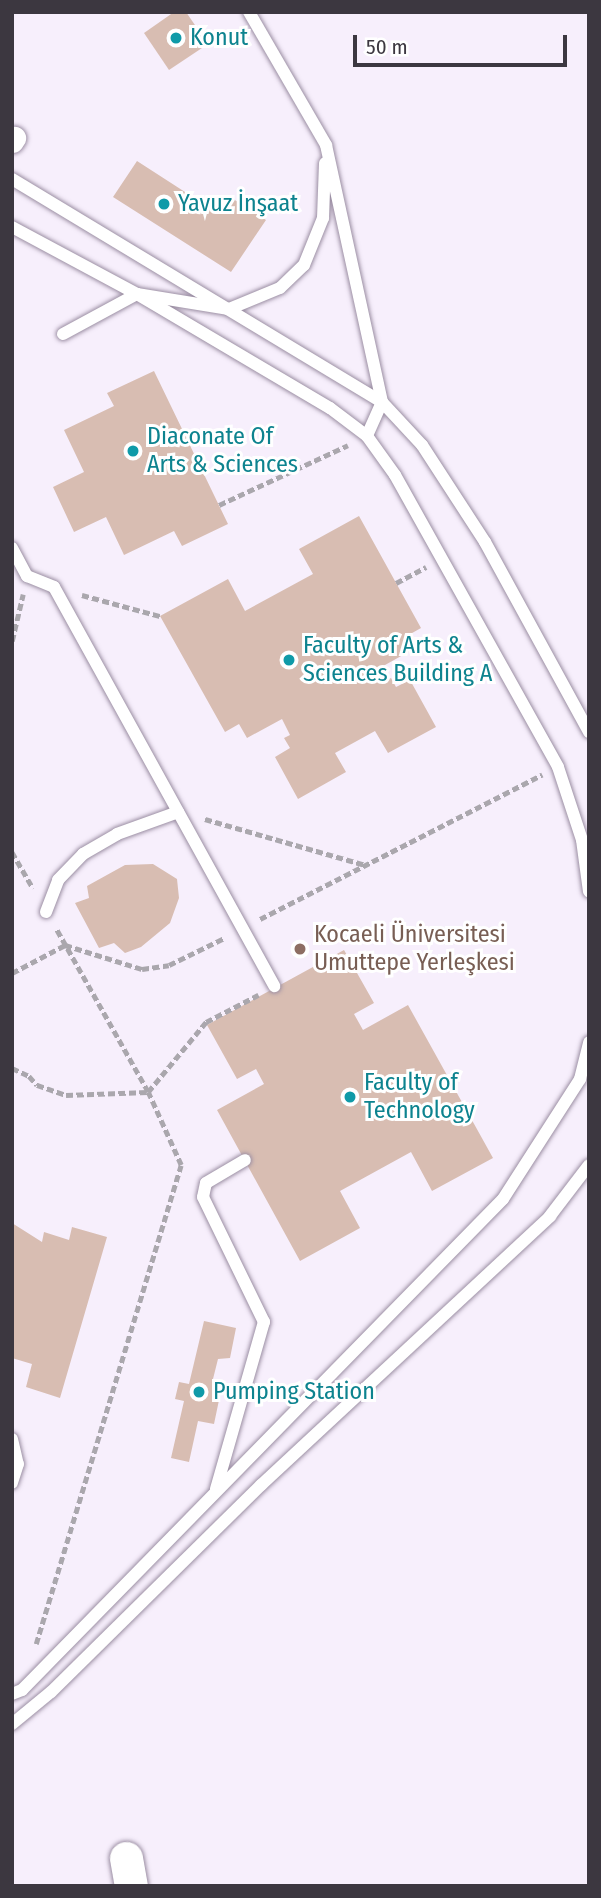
<!DOCTYPE html>
<html>
<head>
<meta charset="utf-8">
<style>
	body { margin:0 }
	#map { position:relative; width:601px; height:1898px; overflow:hidden; background:#fcfafe; font-family:"Fira Sans Condensed",sans-serif }
	div>[style] { position:absolute }
	.built>* { inset:0; background:#f7effc }
	.building>* { inset:0; background:#d8bdb2 }
	.path>* { height:4.5px; margin-top:-2.25px; transform-origin:0; background:repeating-linear-gradient(90deg,#aaa7ad 0 7px,transparent 0 10.5px) }
	.roads { filter:drop-shadow(0 0 2px #9b8ea3) drop-shadow(0 0 2px #9b8ea3) }
	.lane>* { height:12px; margin:-6px; padding:0 6px; transform-origin:6px; border-radius:6px; background:#fff }
	.street>* { height:23px; margin:-11.5px; padding:0 11.5px; transform-origin:11.5px; border-radius:11.5px; background:#fff }
	.secondary>* { height:33px; margin:-16.5px; padding:0 16.5px; transform-origin:16.5px; border-radius:16.5px; background:#fff }
	.dots>* { width:19px; height:19px; translate:-50% -50%; box-sizing:border-box; border:4px solid #fff; border-radius:50% }
	span { translate:-50% -50%; white-space:nowrap; text-align:center; line-height:1.15; -webkit-text-stroke:6px #fff; paint-order:stroke }
	.culture-label { font-size:24px; color:#0d838f }
	.left { translate:0 -50%; text-align:left }
	.education-label { font-size:24px; color:#785e54 }
	.frame { position:absolute; inset:0; border:14px solid #3c3740; pointer-events:none }
	.scale { position:absolute; left:353px; top:35px; width:214px; height:32px; box-sizing:border-box; border:4px solid #3c3740; border-top:0; padding-left:9px; font-size:21px; line-height:24px; white-space:nowrap; color:#3c3740; -webkit-text-stroke:5px #fff; paint-order:stroke }
</style>
</head>
<body>
<div id="map">
	<div class="built">
		<div style="clip-path:polygon(12px 12px,589px 12px,589px 1886px,12px 1886px)"></div>
	</div>
	<div class="building">
		<div style="clip-path:polygon(174px 12px,186px 12px,208px 44px,169px 70px,144px 33px)"></div>
		<div style="clip-path:polygon(137px 161px,216px 212px,227px 195px,266px 220px,231px 272px,113px 197px)"></div>
		<div style="clip-path:polygon(154px 371px,228px 524px,182px 546px,174px 531px,124px 555px,106px 517px,74px 532px,53px 487px,84px 472px,64px 430px,114px 406px,107px 393px)"></div>
		<div style="clip-path:polygon(359px 516px,421px 628px,405px 637px,412px 650px,376px 670px,382px 682px,391px 678px,396px 687px,410px 680px,436px 727px,388px 753px,375px 731px,335px 753px,346px 772px,298px 799px,275px 757px,290px 748px,284px 738px,290px 735px,282px 719px,247px 738px,239px 724px,225px 732px,160px 616px,228px 579px,245px 611px,313px 574px,299px 549px)"></div>
		<div style="clip-path:polygon(153px 864px,177px 879px,179px 898px,170px 923px,141px 947px,125px 953px,114px 943px,99px 948px,75px 903px,89px 898px,87px 886px,125px 865px)"></div>
		<div style="clip-path:polygon(344px 950px,374px 1003px,354px 1014px,363px 1030px,408px 1005px,493px 1158px,432px 1191px,411px 1152px,340px 1191px,360px 1228px,300px 1261px,217px 1110px,264px 1084px,256px 1069px,237px 1079px,207px 1025px)"></div>
		<div style="clip-path:polygon(12px 1223px,42px 1242px,44px 1232px,69px 1240px,72px 1227px,107px 1237px,60px 1398px,26px 1387px,32px 1364px,12px 1358px)"></div>
		<div style="clip-path:polygon(204px 1321px,236px 1328px,230px 1358px,218px 1359px,213px 1379px,223px 1381px,214px 1424px,198px 1421px,189px 1462px,171px 1458px,184px 1401px,175px 1399px,179px 1382px,189px 1384px)"></div>
	</div>
	<div class="path">
		<div style="left:219px;top:505px;width:142px;rotate:-24.9deg"></div>
		<div style="left:396px;top:583px;width:34px;rotate:-28deg"></div>
		<div style="left:82px;top:595px;width:81px;rotate:15.1deg"></div>
		<div style="left:12px;top:641px;width:48px;rotate:-76.8deg"></div>
		<div style="left:205px;top:819px;width:166px;rotate:16deg"></div>
		<div style="left:12px;top:852px;width:42px;rotate:59.7deg"></div>
		<div style="left:260px;top:919px;width:317px;rotate:-27.1deg"></div>
		<div style="left:12px;top:973px;width:60px;rotate:-27.8deg"></div>
		<div style="left:65px;top:945px;width:81px;rotate:17.3deg"></div>
		<div style="left:142px;top:969px;width:27px;rotate:-8deg"></div>
		<div style="left:169px;top:965px;width:61px;rotate:-26.1deg"></div>
		<div style="left:12px;top:1068px;width:19px;rotate:25deg"></div>
		<div style="left:29px;top:1076px;width:12px;rotate:48deg"></div>
		<div style="left:37px;top:1085px;width:31px;rotate:19deg"></div>
		<div style="left:66px;top:1095px;width:82px;rotate:-2.1deg"></div>
		<div style="left:148px;top:1092px;width:91px;rotate:-50.4deg"></div>
		<div style="left:206px;top:1022px;width:59px;rotate:-27.4deg"></div>
		<div style="left:36px;top:1644px;width:500px;rotate:-73.16deg"></div>
		<div style="left:181px;top:1165px;width:80px;rotate:-114.3deg"></div>
		<div style="left:148px;top:1092px;width:187px;rotate:-119.4deg"></div>
	</div>
	<div class="roads">
		<div class="lane">
			<div style="left:249px;top:12px;width:154px;rotate:59.9deg"></div>
			<div style="left:326px;top:145px;width:263px;rotate:77.7deg"></div>
			<div style="left:382px;top:402px;width:37px;rotate:114deg"></div>
			<div style="left:12px;top:179px;width:432px;rotate:31.1deg"></div>
			<div style="left:382px;top:402px;width:59px;rotate:47.1deg"></div>
			<div style="left:422px;top:445px;width:116px;rotate:57deg"></div>
			<div style="left:485px;top:542px;width:217px;rotate:61.3deg"></div>
			<div style="left:12px;top:227px;width:142px;rotate:28.2deg"></div>
			<div style="left:137px;top:294px;width:224px;rotate:30.6deg"></div>
			<div style="left:330px;top:408px;width:46px;rotate:37.1deg"></div>
			<div style="left:367px;top:436px;width:48px;rotate:54.3deg"></div>
			<div style="left:395px;top:475px;width:334px;rotate:60.8deg"></div>
			<div style="left:558px;top:767px;width:77px;rotate:71.8deg"></div>
			<div style="left:582px;top:840px;width:52px;rotate:82.3deg"></div>
			<div style="left:63px;top:334px;width:84px;rotate:-28.4deg"></div>
			<div style="left:137px;top:294px;width:93px;rotate:9.3deg"></div>
			<div style="left:229px;top:309px;width:55px;rotate:-22.4deg"></div>
			<div style="left:280px;top:288px;width:33px;rotate:-44deg"></div>
			<div style="left:304px;top:265px;width:51px;rotate:-68deg"></div>
			<div style="left:323px;top:218px;width:55px;rotate:-87.9deg"></div>
			<div style="left:12px;top:548px;width:32px;rotate:62deg"></div>
			<div style="left:27px;top:576px;width:29px;rotate:22deg"></div>
			<div style="left:54px;top:587px;width:456px;rotate:61.1deg"></div>
			<div style="left:46px;top:912px;width:34px;rotate:-69deg"></div>
			<div style="left:58px;top:880px;width:36px;rotate:-46deg"></div>
			<div style="left:83px;top:854px;width:39px;rotate:-30deg"></div>
			<div style="left:117px;top:834px;width:65px;rotate:-19.8deg"></div>
			<div style="left:12px;top:1439px;width:26px;rotate:77deg"></div>
			<div style="left:18px;top:1464px;width:20px;rotate:108deg"></div>
			<div style="left:216px;top:1489px;width:174px;rotate:-74deg"></div>
			<div style="left:264px;top:1322px;width:139px;rotate:-116deg"></div>
			<div style="left:203px;top:1197px;width:14px;rotate:-78deg"></div>
			<div style="left:206px;top:1183px;width:45px;rotate:-30.5deg"></div>
			<div style="left:12px;top:1694px;width:11px;rotate:-22deg"></div>
			<div style="left:22px;top:1690px;width:687px;rotate:-45.59deg"></div>
			<div style="left:503px;top:1199px;width:143px;rotate:-57.3deg"></div>
			<div style="left:580px;top:1079px;width:38px;rotate:-76deg"></div>
			<div style="left:12px;top:1724px;width:50px;rotate:-39.4deg"></div>
			<div style="left:51px;top:1692px;width:295px;rotate:-44.6deg"></div>
			<div style="left:261px;top:1485px;width:395px;rotate:-42.9deg"></div>
			<div style="left:550px;top:1216px;width:64px;rotate:-52.6deg"></div>
		</div>
		<div class="street">
			<div style="left:12px;top:141px;width:4px;rotate:-56deg"></div>
		</div>
		<div class="secondary">
			<div style="left:126px;top:1858px;width:28px;rotate:80deg"></div>
		</div>
	</div>
	<div class="dots">
		<div style="left:176px;top:38px;background:#0f9aa8"></div>
		<div style="left:164px;top:204px;background:#0f9aa8"></div>
		<div style="left:133px;top:451px;background:#0f9aa8"></div>
		<div style="left:289px;top:660px;background:#0f9aa8"></div>
		<div style="left:300px;top:949px;background:#8d6e63"></div>
		<div style="left:350px;top:1097px;background:#0f9aa8"></div>
		<div style="left:199px;top:1392px;background:#0f9aa8"></div>
	</div>
	<div class="culture-label">
		<span class="left" style="left:190px;top:38px">Konut</span>
		<span class="left" style="left:178px;top:204px">Yavuz İnşaat</span>
		<span class="left" style="left:147px;top:451px">Diaconate Of<br>Arts &amp; Sciences</span>
		<span class="left" style="left:303px;top:660px">Faculty of Arts &amp;<br>Sciences Building A</span>
		<span class="left" style="left:364px;top:1097px">Faculty of<br>Technology</span>
		<span class="left" style="left:213px;top:1392px">Pumping Station</span>
	</div>
	<div class="education-label">
		<span class="left" style="left:314px;top:949px">Kocaeli Üniversitesi<br>Umuttepe Yerleşkesi</span>
	</div>
	<div class="frame"></div>
	<div class="scale">50 m</div>
</div>
</body>
</html>
